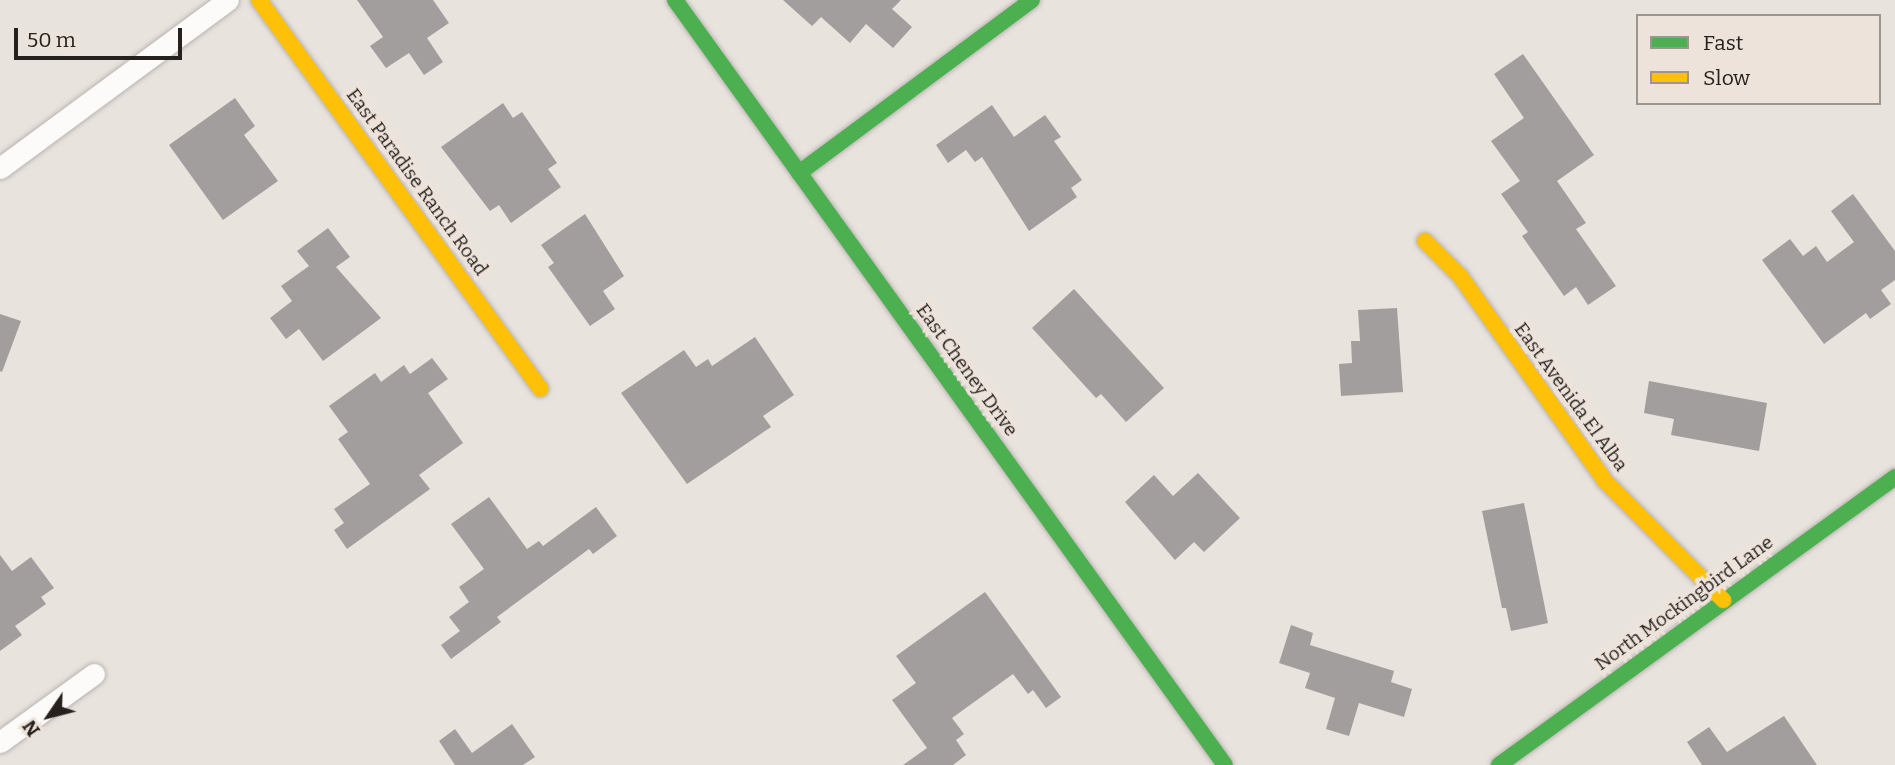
<!DOCTYPE html>
<html>
<head>
<meta charset="utf-8">
<style>
	body { margin:0 }
	#map { position:relative; width:1895px; height:765px; overflow:hidden; background:#e9e3de; font-family:Bitter,serif }
	div>[style] { position:absolute }
	.building>* { inset:0; background:#a29e9e }
	.roads { filter:drop-shadow(0 0 2px #b8b4b0) drop-shadow(0 0 2px #b8b4b0) }
	.street>* { height:21px; margin:-10.5px; padding:0 10.5px; transform-origin:10.5px; border-radius:10.5px; background:#fcfbfa }
	.fast>* { height:16px; margin:-8px; padding:0 8px; transform-origin:8px; border-radius:8px; background:#4caf50 }
	.slow>* { height:16px; margin:-8px; padding:0 8px; transform-origin:8px; border-radius:8px; background:#ffc107 }
	span { translate:-50% -50%; white-space:nowrap; text-align:center; line-height:1.15; -webkit-text-stroke:7px #ede3da; paint-order:stroke }
	.street-label { font-size:19px; color:#24211e }
	.legend { position:absolute; left:1636px; top:14px; width:245px; height:91px; box-sizing:border-box; background:#ede3da; border:2px solid #9d958f; margin:0; padding:9px 12px; list-style:none; font-size:21px; color:#24211e }
	.legend li { display:flex; align-items:center; gap:14px; height:35px }
	.legend b { width:35px; border:2px solid #9d958f }
	.north { position:absolute; left:14px; top:681px; width:70px; height:70px; -webkit-text-stroke:5px #ede3da; paint-order:stroke; rotate:235deg; font-size:19px; font-weight:700; line-height:28px; text-align:center; color:#24211e }
	.north::after { content:''; display:block; margin:auto; width:24px; height:32px; background:#24211e; clip-path:polygon(50% 0,100% 100%,50% 72%,0 100%) }
	.scale { position:absolute; left:14px; top:28px; width:168px; height:32px; box-sizing:border-box; border:4px solid #24211e; border-top:0; padding-left:9px; font-size:21px; line-height:24px; white-space:nowrap; color:#24211e; -webkit-text-stroke:5px #ede3da; paint-order:stroke }
</style>
</head>
<body>
<div id="map">
	<div class="building">
		<div style="clip-path:polygon(357px 0,433px 0,449px 23px,427px 38px,443px 62px,424px 75px,409px 53px,386px 68px,370px 46px,383px 37px)"></div>
		<div style="clip-path:polygon(783px 0,901px 0,892px 9px,912px 27px,893px 48px,866px 24px,850px 43px,821px 17px,812px 26px)"></div>
		<div style="clip-path:polygon(1523px 54px,1594px 155px,1557px 181px,1586px 223px,1576px 229px,1616px 286px,1588px 305px,1576px 287px,1564px 296px,1522px 236px,1528px 232px,1501px 194px,1520px 181px,1491px 141px,1524px 118px,1494px 74px)"></div>
		<div style="clip-path:polygon(235px 98px,255px 126px,244px 135px,278px 181px,223px 220px,169px 145px)"></div>
		<div style="clip-path:polygon(503px 103px,513px 118px,522px 112px,557px 163px,548px 169px,561px 187px,511px 223px,499px 205px,490px 211px,441px 147px)"></div>
		<div style="clip-path:polygon(992px 105px,1014px 137px,1045px 115px,1061px 137px,1054px 141px,1082px 180px,1071px 188px,1077px 197px,1029px 231px,982px 157px,975px 162px,966px 150px,948px 163px,936px 145px)"></div>
		<div style="clip-path:polygon(1853px 194px,1895px 251px,1895px 280px,1881px 290px,1891px 304px,1870px 319px,1866px 313px,1824px 344px,1762px 260px,1790px 239px,1803px 256px,1816px 246px,1827px 262px,1854px 242px,1831px 211px)"></div>
		<div style="clip-path:polygon(585px 214px,624px 276px,603px 291px,615px 309px,590px 326px,548px 267px,554px 263px,541px 245px)"></div>
		<div style="clip-path:polygon(328px 228px,350px 257px,336px 267px,381px 318px,323px 361px,299px 329px,286px 339px,270px 318px,292px 301px,281px 286px,309px 266px,297px 251px)"></div>
		<div style="clip-path:polygon(1074px 289px,1164px 388px,1126px 422px,1101px 394px,1096px 398px,1032px 328px)"></div>
		<div style="clip-path:polygon(1397px 308px,1403px 392px,1341px 396px,1339px 364px,1352px 363px,1351px 341px,1360px 341px,1358px 310px)"></div>
		<div style="clip-path:polygon(0 314px,21px 321px,2px 372px,0 371px)"></div>
		<div style="clip-path:polygon(755px 337px,794px 395px,763px 416px,771px 427px,687px 484px,621px 393px,684px 350px,696px 367px,708px 359px,712px 366px)"></div>
		<div style="clip-path:polygon(432px 358px,448px 379px,428px 393px,463px 443px,419px 475px,430px 489px,347px 549px,334px 530px,344px 523px,334px 509px,370px 484px,338px 439px,348px 432px,329px 406px,375px 373px,381px 382px,404px 365px,410px 374px)"></div>
		<div style="clip-path:polygon(1649px 381px,1767px 403px,1759px 451px,1671px 435px,1674px 419px,1644px 413px)"></div>
		<div style="clip-path:polygon(1198px 473px,1240px 518px,1204px 552px,1194px 542px,1175px 560px,1125px 502px,1154px 475px,1173px 496px)"></div>
		<div style="clip-path:polygon(489px 497px,527px 549px,539px 541px,543px 546px,596px 507px,617px 536px,593px 554px,589px 549px,497px 617px,501px 622px,451px 659px,441px 645px,460px 631px,449px 617px,469px 602px,459px 587px,484px 569px,451px 524px)"></div>
		<div style="clip-path:polygon(1524px 503px,1548px 623px,1511px 631px,1506px 608px,1502px 608px,1482px 511px)"></div>
		<div style="clip-path:polygon(0 555px,12px 571px,31px 557px,54px 588px,41px 597px,46px 604px,15px 626px,22px 635px,0 651px)"></div>
		<div style="clip-path:polygon(985px 592px,1061px 697px,1046px 708px,1033px 690px,1028px 694px,1013px 674px,952px 718px,964px 734px,956px 740px,966px 755px,953px 765px,903px 765px,927px 748px,892px 700px,916px 683px,896px 656px)"></div>
		<div style="clip-path:polygon(1291px 625px,1313px 633px,1310px 645px,1394px 671px,1391px 682px,1412px 689px,1404px 717px,1359px 703px,1349px 736px,1326px 729px,1335px 698px,1305px 688px,1310px 673px,1279px 663px)"></div>
		<div style="clip-path:polygon(1784px 716px,1817px 765px,1702px 765px,1687px 742px,1709px 727px,1727px 752px)"></div>
		<div style="clip-path:polygon(512px 724px,535px 757px,523px 765px,455px 765px,439px 741px,455px 729px,472px 753px)"></div>
	</div>
	<div class="roads">
		<div class="street">
			<div style="left:0;top:168px;width:283px;rotate:-36.4deg"></div>
			<div style="left:0;top:742px;width:116px;rotate:-35.9deg"></div>
		</div>
		<div class="fast">
			<div style="left:675px;top:0;width:942px;rotate:54.29deg"></div>
			<div style="left:799px;top:173px;width:290px;rotate:-36.6deg"></div>
			<div style="left:1499px;top:765px;width:490px;rotate:-36deg"></div>
		</div>
		<div class="slow">
			<div style="left:259px;top:0;width:480px;rotate:54.1deg"></div>
			<div style="left:1425px;top:241px;width:49px;rotate:45deg"></div>
			<div style="left:1460px;top:276px;width:251px;rotate:54.7deg"></div>
			<div style="left:1605px;top:481px;width:168px;rotate:45.2deg"></div>
		</div>
	</div>
	<div class="street-label">
		<span style="left:417px;top:182px;rotate:54deg">East Paradise Ranch Road</span>
		<span style="left:967px;top:370px;rotate:54deg">East Cheney Drive</span>
		<span style="left:1571px;top:397px;rotate:54deg">East Avenida El Alba</span>
		<span style="left:1684px;top:603px;rotate:-36deg">North Mockingbird Lane</span>
	</div>
	<ul class="legend">
	<li><b style="height:9px;background:#4caf50"></b>Fast</li>
	<li><b style="height:9px;background:#ffc107"></b>Slow</li>
	</ul>
	<div class="north">N</div>
	<div class="scale">50 m</div>
</div>
</body>
</html>
